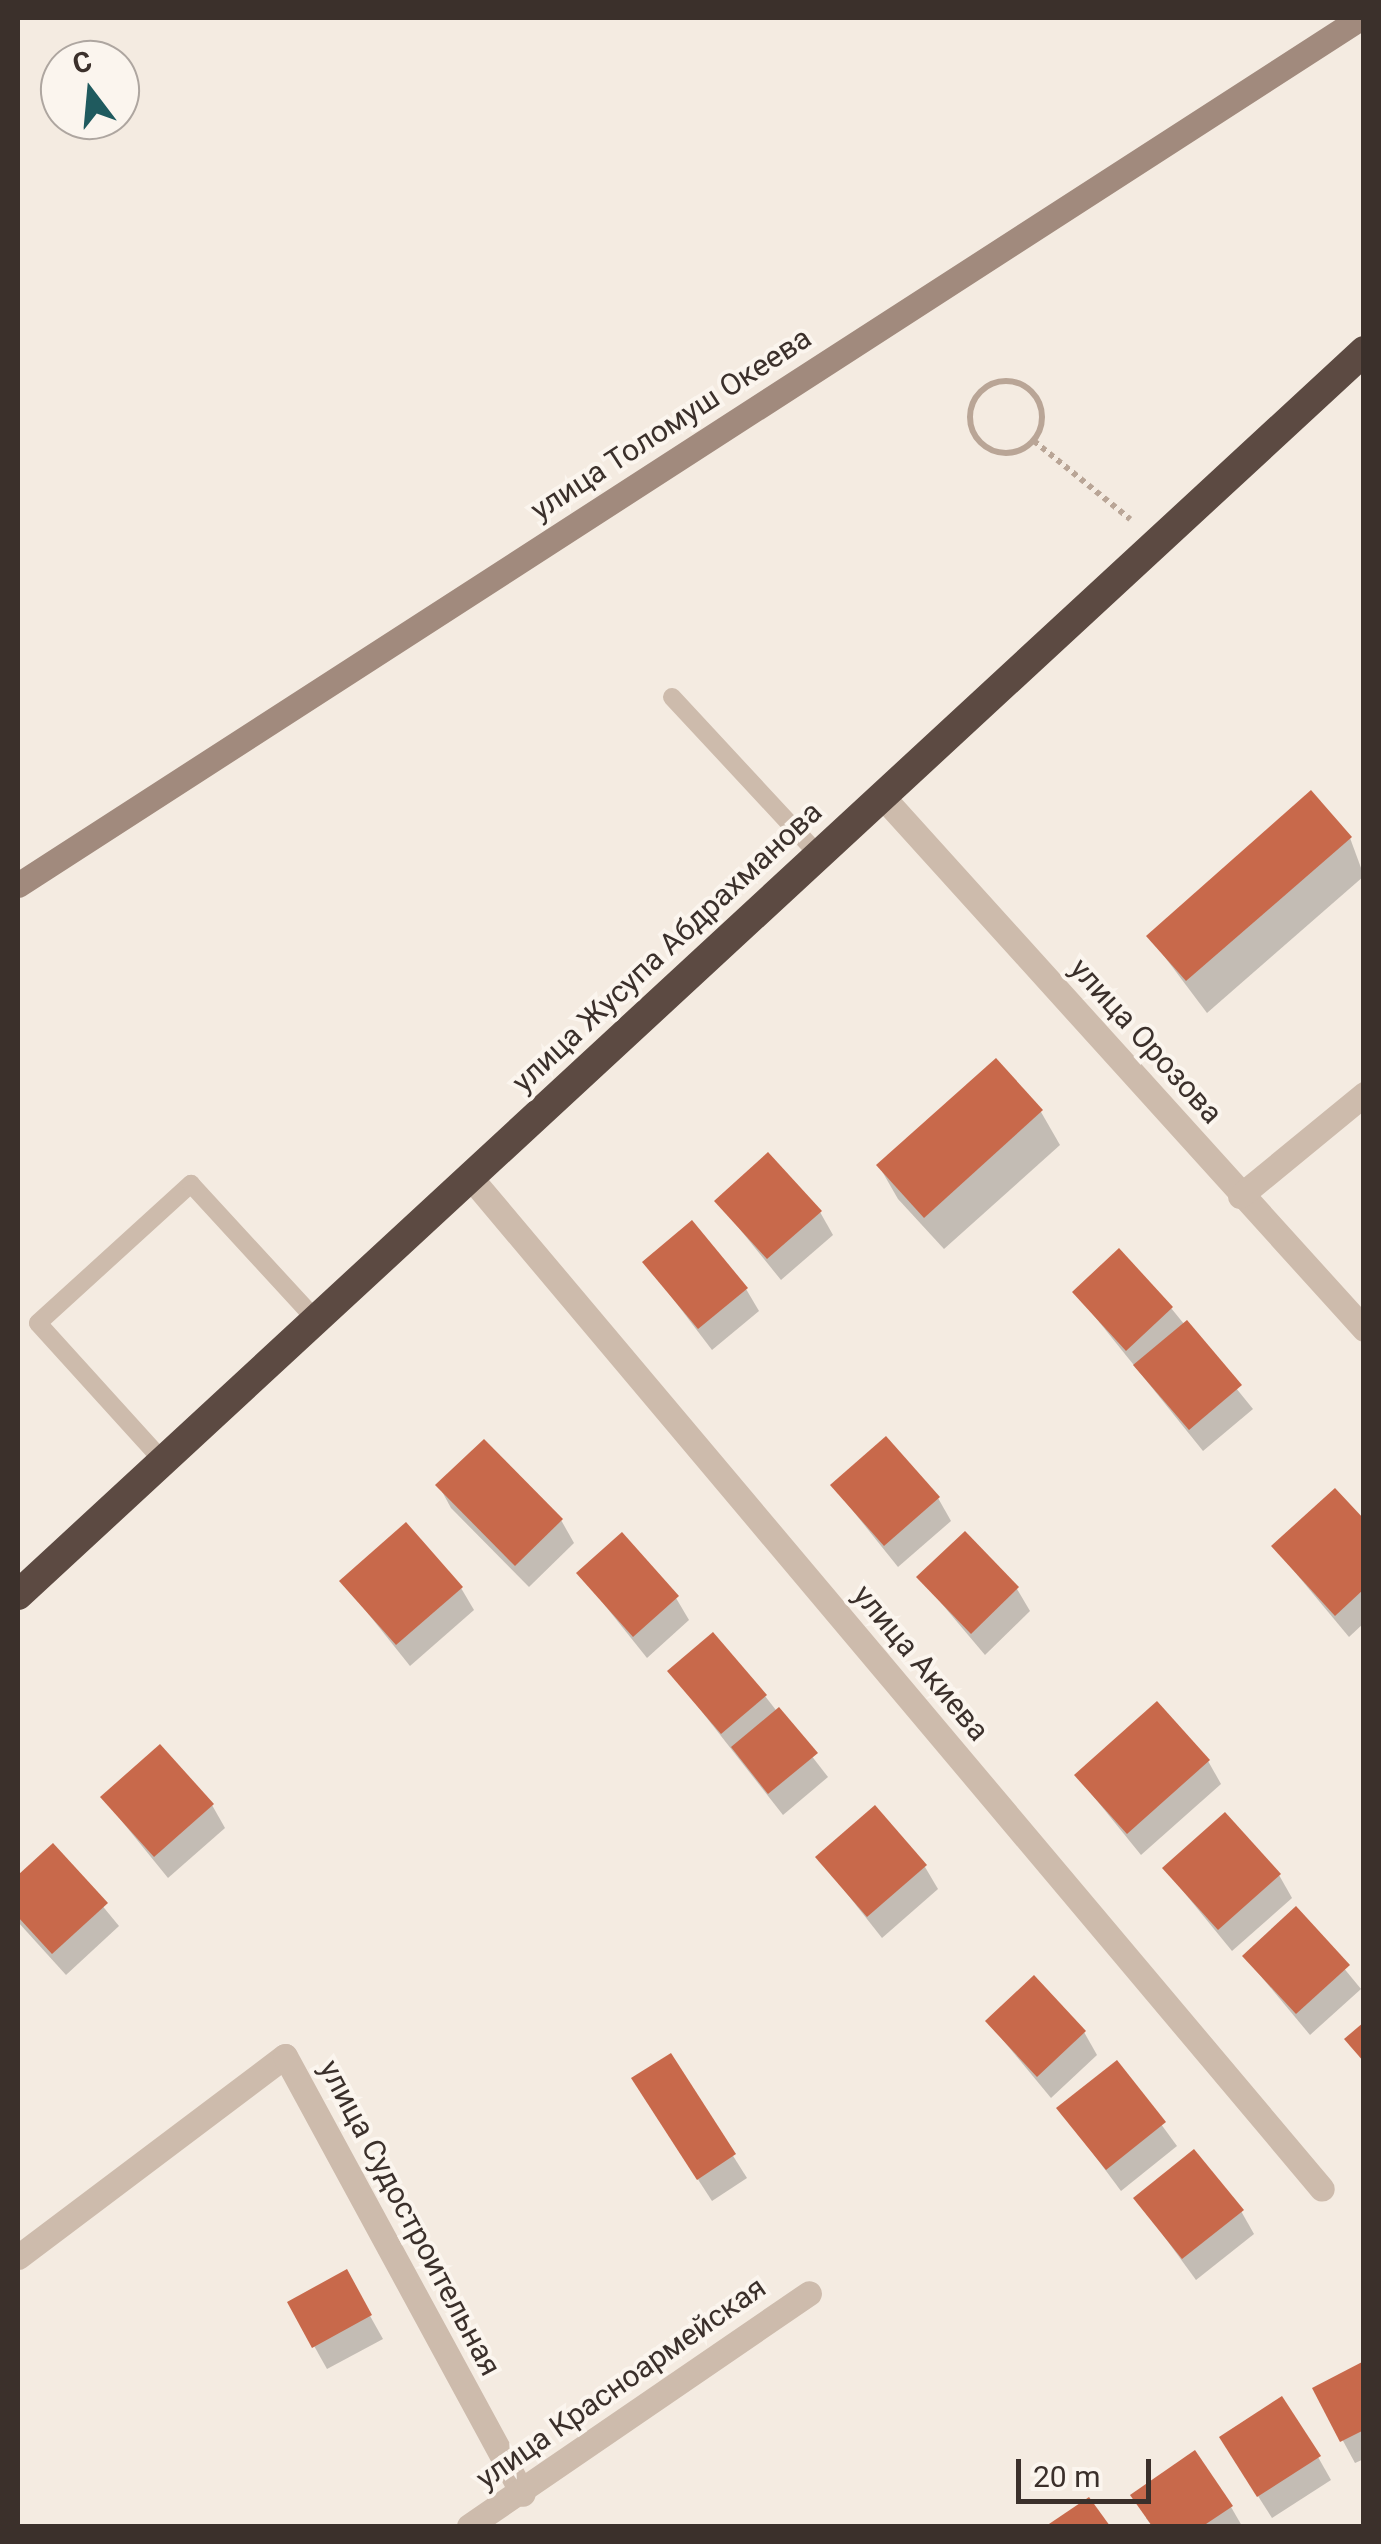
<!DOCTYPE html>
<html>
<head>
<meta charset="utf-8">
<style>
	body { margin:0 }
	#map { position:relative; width:1381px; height:2544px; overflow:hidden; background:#f4ebe1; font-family:Roboto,sans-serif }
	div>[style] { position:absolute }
	.shadow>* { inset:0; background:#0003 }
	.building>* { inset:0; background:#c8694b }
	.path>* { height:6px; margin-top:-3px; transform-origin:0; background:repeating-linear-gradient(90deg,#b9a596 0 5px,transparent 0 10px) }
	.path>.ring { margin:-3px; padding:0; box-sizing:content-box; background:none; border:6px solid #b9a596; border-radius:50% }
	.lane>* { height:18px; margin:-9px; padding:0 9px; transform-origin:9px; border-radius:9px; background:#cdbbac }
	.street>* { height:25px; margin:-12.5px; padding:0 12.5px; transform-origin:12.5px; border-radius:12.5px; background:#cdbbac }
	.secondary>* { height:25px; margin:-12.5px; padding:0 12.5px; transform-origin:12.5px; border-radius:12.5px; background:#a18a7d }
	.highway>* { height:30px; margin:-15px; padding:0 15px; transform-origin:15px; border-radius:15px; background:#5c4a42 }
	span { translate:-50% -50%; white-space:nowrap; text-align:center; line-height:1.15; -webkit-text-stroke:8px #fbf5ee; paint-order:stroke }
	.street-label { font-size:30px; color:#3b302b }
	.frame { position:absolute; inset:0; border:20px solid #3b302b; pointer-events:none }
	.north { position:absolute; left:40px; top:40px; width:100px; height:100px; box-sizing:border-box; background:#fbf5ee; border:2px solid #aea6a0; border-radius:50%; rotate:344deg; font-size:28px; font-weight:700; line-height:40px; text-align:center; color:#3b302b }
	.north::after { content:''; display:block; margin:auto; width:35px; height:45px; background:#1f5a5e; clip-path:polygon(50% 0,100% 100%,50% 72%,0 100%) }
	.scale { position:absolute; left:1016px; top:2459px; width:135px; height:45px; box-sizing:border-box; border:5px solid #3b302b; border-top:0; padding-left:12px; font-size:30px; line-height:35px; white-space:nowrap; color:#3b302b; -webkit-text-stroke:8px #fbf5ee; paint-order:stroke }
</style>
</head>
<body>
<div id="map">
	<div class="shadow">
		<div style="clip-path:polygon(1350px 838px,1364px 876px,1207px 1013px,1149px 936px)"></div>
		<div style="clip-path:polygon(996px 1061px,1041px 1112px,1060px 1145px,944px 1249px,898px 1199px,879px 1166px)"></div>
		<div style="clip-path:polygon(717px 1201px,820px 1212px,833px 1235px,781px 1280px)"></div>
		<div style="clip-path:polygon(645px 1262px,746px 1289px,759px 1311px,712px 1350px)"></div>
		<div style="clip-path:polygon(1075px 1292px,1171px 1308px,1253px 1409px,1203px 1451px)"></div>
		<div style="clip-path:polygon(439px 1486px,561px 1520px,574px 1543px,529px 1587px,451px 1508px)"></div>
		<div style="clip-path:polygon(833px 1486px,938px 1498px,951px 1521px,898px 1567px)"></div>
		<div style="clip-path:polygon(1364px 1523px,1364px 1623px,1349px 1637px,1274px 1547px)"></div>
		<div style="clip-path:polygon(579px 1573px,676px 1598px,689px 1620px,647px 1658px)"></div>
		<div style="clip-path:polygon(920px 1578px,1017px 1589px,1030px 1611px,985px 1655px)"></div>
		<div style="clip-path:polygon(342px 1581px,461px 1588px,474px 1610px,410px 1666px)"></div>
		<div style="clip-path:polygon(670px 1671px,765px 1696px,828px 1777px,783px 1815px)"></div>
		<div style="clip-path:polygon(1208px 1761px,1221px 1784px,1141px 1855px,1077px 1776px)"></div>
		<div style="clip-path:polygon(103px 1798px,212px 1805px,225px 1828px,168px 1878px)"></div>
		<div style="clip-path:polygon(53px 1846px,119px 1926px,66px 1975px,18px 1922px,18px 1879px)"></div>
		<div style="clip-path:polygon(818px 1857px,925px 1867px,938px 1889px,882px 1938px)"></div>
		<div style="clip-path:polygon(1165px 1869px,1279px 1875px,1292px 1898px,1232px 1951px)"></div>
		<div style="clip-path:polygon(1296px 1910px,1361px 1989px,1310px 2035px,1245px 1957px)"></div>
		<div style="clip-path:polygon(988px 2022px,1084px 2032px,1097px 2055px,1051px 2098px)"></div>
		<div style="clip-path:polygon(670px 2056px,747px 2178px,712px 2201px,647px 2101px)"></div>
		<div style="clip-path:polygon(1117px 2064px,1177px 2146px,1121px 2191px,1060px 2109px)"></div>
		<div style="clip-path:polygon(1136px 2198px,1241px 2211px,1254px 2234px,1196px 2280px)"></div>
		<div style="clip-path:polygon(346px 2273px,383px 2339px,327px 2369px,290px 2303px)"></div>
		<div style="clip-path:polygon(1364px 2363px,1364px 2459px,1355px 2463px,1315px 2389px)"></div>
		<div style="clip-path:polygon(1195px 2454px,1231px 2507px,1242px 2526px,1152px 2526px,1146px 2518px)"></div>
		<div style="clip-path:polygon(1318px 2457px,1331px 2480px,1272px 2518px,1235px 2460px)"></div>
	</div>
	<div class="building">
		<div style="clip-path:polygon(1311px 790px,1352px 837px,1186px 981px,1146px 936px)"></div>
		<div style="clip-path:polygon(996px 1058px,1043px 1110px,924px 1218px,876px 1165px)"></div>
		<div style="clip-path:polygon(768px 1152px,822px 1211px,767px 1259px,714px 1201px)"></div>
		<div style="clip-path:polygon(692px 1220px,748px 1288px,698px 1329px,642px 1262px)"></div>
		<div style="clip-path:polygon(1119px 1248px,1173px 1307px,1126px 1351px,1072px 1292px)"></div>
		<div style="clip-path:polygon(1187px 1320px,1242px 1385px,1189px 1430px,1133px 1365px)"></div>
		<div style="clip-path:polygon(886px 1436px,940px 1497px,884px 1546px,830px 1485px)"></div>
		<div style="clip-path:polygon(484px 1439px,563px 1519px,515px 1566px,435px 1485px)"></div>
		<div style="clip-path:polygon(1335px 1488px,1364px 1519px,1364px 1589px,1335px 1616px,1271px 1546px)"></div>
		<div style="clip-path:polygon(406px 1522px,463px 1587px,396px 1645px,339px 1581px)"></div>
		<div style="clip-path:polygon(965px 1531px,1019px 1587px,971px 1634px,916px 1577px)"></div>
		<div style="clip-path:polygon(622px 1532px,679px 1596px,633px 1637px,576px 1573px)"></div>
		<div style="clip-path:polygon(713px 1632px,767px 1695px,721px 1734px,667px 1671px)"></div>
		<div style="clip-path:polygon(1157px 1701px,1210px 1760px,1127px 1834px,1074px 1775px)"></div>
		<div style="clip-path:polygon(779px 1707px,818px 1753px,768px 1794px,731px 1747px)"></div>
		<div style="clip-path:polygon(160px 1744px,214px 1804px,154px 1857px,100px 1797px)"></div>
		<div style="clip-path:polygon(875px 1805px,927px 1865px,867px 1917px,815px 1857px)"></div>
		<div style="clip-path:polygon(1225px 1812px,1281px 1874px,1218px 1930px,1162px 1868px)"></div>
		<div style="clip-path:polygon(53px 1843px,108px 1903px,52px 1954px,18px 1917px,18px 1875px)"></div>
		<div style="clip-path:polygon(1296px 1906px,1350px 1965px,1296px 2014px,1242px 1956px)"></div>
		<div style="clip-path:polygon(1034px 1975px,1086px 2031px,1037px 2077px,985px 2021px)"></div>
		<div style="clip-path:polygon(1364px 2022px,1364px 2062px,1344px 2039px)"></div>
		<div style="clip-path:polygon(671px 2053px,736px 2154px,697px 2180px,631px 2078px)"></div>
		<div style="clip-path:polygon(1117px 2060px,1166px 2122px,1106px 2170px,1056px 2108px)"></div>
		<div style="clip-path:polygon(1194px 2149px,1244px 2210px,1182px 2259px,1133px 2198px)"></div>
		<div style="clip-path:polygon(347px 2269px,372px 2315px,312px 2348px,287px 2302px)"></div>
		<div style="clip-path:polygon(1364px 2361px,1364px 2430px,1340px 2442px,1312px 2388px)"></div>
		<div style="clip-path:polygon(1282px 2396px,1321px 2456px,1257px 2497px,1219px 2437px)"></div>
		<div style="clip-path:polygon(1195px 2450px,1233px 2506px,1203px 2526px,1152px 2526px,1130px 2495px)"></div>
		<div style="clip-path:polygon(1089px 2497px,1110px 2526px,1046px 2526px)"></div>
	</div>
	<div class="path">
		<div class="ring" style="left:970px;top:381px;width:66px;height:66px"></div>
		<div style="left:1034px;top:441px;width:124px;rotate:39.1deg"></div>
	</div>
	<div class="lane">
		<div style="left:672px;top:697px;width:214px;rotate:47.1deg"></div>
		<div style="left:163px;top:1461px;width:186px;rotate:-132.2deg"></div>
		<div style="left:38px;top:1323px;width:207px;rotate:-42.3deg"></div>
		<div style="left:191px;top:1184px;width:185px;rotate:47.4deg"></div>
	</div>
	<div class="street">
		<div style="left:881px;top:795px;width:720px;rotate:47.87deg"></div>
		<div style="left:471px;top:1178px;width:1321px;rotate:49.91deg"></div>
		<div style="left:1240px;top:1196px;width:161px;rotate:-39.4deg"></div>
		<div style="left:18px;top:2257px;width:334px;rotate:-37deg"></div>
		<div style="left:285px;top:2056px;width:498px;rotate:61.5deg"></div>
		<div style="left:469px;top:2526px;width:412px;rotate:-34.4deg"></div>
	</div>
	<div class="secondary">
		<div style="left:18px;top:885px;width:1598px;rotate:-32.86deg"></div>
	</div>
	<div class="highway">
		<div style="left:18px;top:1595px;width:1833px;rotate:-42.74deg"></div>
	</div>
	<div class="street-label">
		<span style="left:671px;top:424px;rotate:-33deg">улица Толомуш Океева</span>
		<span style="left:667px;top:947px;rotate:-43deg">улица Жусупа Абдрахманова</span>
		<span style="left:1146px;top:1041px;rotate:48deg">улица Орозова</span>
		<span style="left:921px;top:1663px;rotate:50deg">улица Акиева</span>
		<span style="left:410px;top:2218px;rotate:62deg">улица Судостроительная</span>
		<span style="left:621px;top:2383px;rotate:-35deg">улица Красноармейская</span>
	</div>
	<div class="frame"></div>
	<div class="north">С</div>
	<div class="scale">20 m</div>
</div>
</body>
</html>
